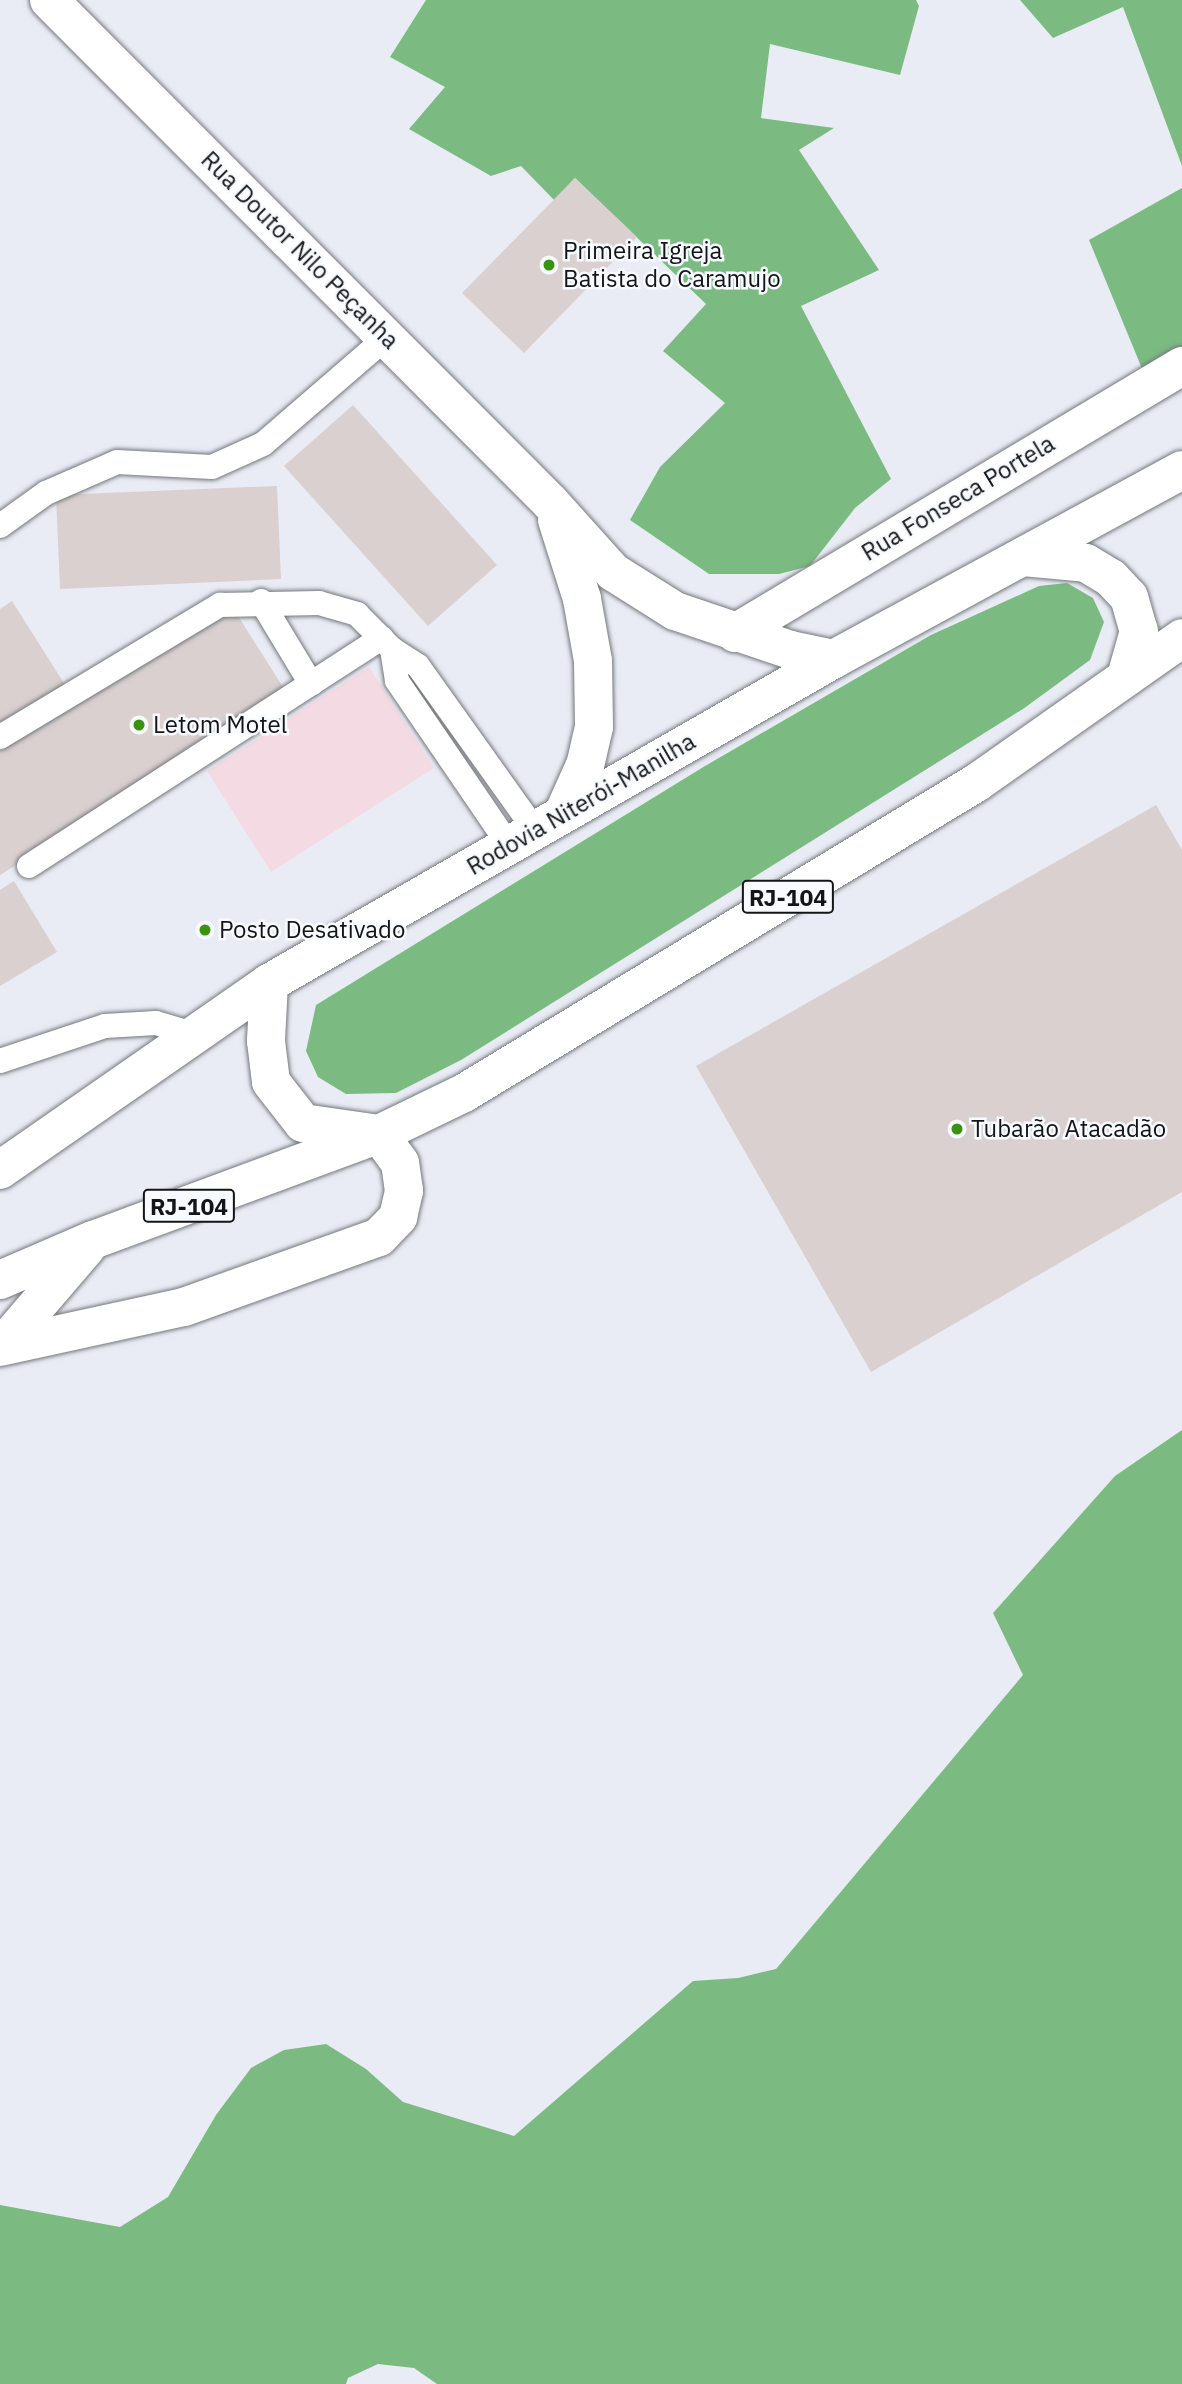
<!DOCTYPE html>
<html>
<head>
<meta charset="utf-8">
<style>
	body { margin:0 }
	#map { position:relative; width:1182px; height:2384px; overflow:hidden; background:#e9ecf4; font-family:"IBM Plex Sans",sans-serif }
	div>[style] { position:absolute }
	.commercial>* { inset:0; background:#f4dbe3 }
	.forest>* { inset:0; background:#7bbb81 }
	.building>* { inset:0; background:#d9d0cf }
	.roads { filter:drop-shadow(0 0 2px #74777d) drop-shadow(0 0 2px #74777d) }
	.lane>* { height:24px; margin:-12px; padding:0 12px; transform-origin:12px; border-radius:12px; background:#fff }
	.street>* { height:38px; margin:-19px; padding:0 19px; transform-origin:19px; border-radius:19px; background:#fff }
	.secondary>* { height:38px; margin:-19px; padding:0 19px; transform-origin:19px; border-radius:19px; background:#fff }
	.highway>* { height:38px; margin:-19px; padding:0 19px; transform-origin:19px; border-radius:19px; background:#fff }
	.dots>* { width:19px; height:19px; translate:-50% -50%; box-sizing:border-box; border:4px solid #f7fafe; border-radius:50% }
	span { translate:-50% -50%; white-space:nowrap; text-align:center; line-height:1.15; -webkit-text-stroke:5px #f7fafe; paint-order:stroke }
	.shield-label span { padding:2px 5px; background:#f7fafe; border:2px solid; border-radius:5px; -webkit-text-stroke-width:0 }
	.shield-label { font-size:23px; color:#141517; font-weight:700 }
	.street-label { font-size:24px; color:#141517 }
	.poi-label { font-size:24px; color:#141517 }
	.left { translate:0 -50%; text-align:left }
</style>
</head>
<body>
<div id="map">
	<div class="commercial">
		<div style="clip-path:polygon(369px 667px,434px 768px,271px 872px,207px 771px)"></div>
	</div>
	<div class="forest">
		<div style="clip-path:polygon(426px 0,916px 0,919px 6px,900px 75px,770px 44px,761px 118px,834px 128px,799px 150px,879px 270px,801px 306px,891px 479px,855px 508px,810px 566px,779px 574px,709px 574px,630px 520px,660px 467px,725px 403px,663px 351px,706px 304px,575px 178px,554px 200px,521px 166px,491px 176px,409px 129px,445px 87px,390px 57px)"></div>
		<div style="clip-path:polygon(1020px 0,1182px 0,1182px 166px,1123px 7px,1053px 38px)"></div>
		<div style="clip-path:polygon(1182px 188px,1182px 350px,1143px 371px,1089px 240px)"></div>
		<div style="clip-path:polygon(1067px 583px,1093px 598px,1104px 622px,1090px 660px,1023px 709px,461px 1060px,396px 1093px,346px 1094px,318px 1077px,306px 1051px,316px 1005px,705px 766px,931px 635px,1039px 586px)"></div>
		<div style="clip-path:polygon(1182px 1430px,1182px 2384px,437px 2384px,414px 2368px,378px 2364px,348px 2378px,346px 2384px,0 2384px,0 2205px,120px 2227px,168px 2197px,216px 2115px,251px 2068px,284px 2050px,326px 2044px,366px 2069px,403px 2102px,514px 2136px,693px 1981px,738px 1978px,776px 1969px,1023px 1675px,993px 1613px,1115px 1476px)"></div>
	</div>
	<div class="building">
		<div style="clip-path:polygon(575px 178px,637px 237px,524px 353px,462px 293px)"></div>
		<div style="clip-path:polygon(353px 405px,497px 565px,428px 626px,284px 466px)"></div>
		<div style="clip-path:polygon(277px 486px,281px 579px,60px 589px,56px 495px)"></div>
		<div style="clip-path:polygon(12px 601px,67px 688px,0 730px,0 609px)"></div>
		<div style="clip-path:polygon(231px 605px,288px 695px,0 875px,0 749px)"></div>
		<div style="clip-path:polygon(1156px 805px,1182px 850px,1182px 1192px,871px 1372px,696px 1066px)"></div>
		<div style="clip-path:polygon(14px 881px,57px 952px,0 986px,0 890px)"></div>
	</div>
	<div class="roads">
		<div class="lane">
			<div style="left:0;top:526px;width:57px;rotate:-35.7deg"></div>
			<div style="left:46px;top:493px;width:77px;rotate:-23.6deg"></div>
			<div style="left:117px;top:462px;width:95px;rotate:3deg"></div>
			<div style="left:212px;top:467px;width:56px;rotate:-24.3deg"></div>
			<div style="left:263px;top:444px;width:162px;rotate:-40.8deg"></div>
			<div style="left:261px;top:601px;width:97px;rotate:58.9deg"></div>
			<div style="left:392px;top:649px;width:32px;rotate:81deg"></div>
			<div style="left:397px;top:681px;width:199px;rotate:55.7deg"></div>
			<div style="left:0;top:737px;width:257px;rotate:-31deg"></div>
			<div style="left:220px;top:605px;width:99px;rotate:-1.2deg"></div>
			<div style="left:319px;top:603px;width:40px;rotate:16deg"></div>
			<div style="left:357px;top:614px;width:49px;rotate:45deg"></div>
			<div style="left:392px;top:649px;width:31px;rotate:33deg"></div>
			<div style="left:418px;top:666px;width:201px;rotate:54.5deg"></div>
			<div style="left:29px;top:866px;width:420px;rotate:-32.9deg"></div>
			<div style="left:0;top:1061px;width:111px;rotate:-18.4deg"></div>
			<div style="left:105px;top:1026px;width:51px;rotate:-3.4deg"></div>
			<div style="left:156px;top:1023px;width:42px;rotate:16.7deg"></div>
		</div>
		<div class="street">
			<div style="left:735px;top:633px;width:521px;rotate:-30.85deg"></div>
		</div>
		<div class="secondary">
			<div style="left:49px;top:0;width:709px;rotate:45.06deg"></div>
			<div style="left:550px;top:502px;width:94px;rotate:48deg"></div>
			<div style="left:613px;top:572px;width:73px;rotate:32.2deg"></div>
			<div style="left:675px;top:611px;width:122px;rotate:18.6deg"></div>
			<div style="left:791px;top:650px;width:44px;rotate:11.8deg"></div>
			<div style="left:557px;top:520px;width:83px;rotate:72.4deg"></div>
			<div style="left:582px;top:599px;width:63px;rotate:79.9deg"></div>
			<div style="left:593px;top:661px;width:66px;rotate:89.1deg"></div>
			<div style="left:594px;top:727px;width:39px;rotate:103deg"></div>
			<div style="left:585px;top:765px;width:54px;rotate:114.2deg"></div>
			<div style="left:0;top:1347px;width:188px;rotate:-12.3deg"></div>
			<div style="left:184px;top:1307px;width:207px;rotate:-19.7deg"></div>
			<div style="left:379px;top:1237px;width:28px;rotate:-46deg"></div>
			<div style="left:398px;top:1217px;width:27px;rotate:-77deg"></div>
			<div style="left:404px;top:1191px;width:28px;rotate:-98deg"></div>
			<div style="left:400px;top:1163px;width:36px;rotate:-126deg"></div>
		</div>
		<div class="highway">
			<div style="left:1023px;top:557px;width:63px;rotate:5.4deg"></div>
			<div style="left:1086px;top:563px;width:29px;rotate:31deg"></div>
			<div style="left:1111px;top:578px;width:26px;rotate:47deg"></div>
			<div style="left:1129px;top:597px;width:35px;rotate:74deg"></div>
			<div style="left:1139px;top:631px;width:48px;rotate:105.8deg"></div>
			<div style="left:269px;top:983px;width:58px;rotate:93deg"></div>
			<div style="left:266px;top:1041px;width:41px;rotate:83deg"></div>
			<div style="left:271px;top:1082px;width:52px;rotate:52deg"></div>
			<div style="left:303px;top:1123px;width:70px;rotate:8.2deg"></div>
			<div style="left:0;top:1170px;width:328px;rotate:-34.8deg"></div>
			<div style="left:269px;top:983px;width:651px;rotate:-29.83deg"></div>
			<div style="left:834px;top:659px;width:396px;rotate:-28.5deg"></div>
			<div style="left:0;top:1280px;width:101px;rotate:-23.3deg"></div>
			<div style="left:93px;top:1240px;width:305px;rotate:-20.3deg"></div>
			<div style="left:379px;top:1134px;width:94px;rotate:-25.8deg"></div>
			<div style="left:464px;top:1093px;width:599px;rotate:-31.19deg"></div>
			<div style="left:976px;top:783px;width:252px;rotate:-35.1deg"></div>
			<div style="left:3px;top:1345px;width:128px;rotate:-49.4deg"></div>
		</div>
	</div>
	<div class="dots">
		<div style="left:549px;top:265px;background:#38940f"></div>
		<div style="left:139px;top:725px;background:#38940f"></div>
		<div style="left:205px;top:930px;background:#38940f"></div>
		<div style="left:957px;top:1129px;background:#38940f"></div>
	</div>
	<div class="shield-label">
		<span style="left:788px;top:897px">RJ-104</span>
		<span style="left:189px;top:1206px">RJ-104</span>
	</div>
	<div class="street-label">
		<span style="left:300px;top:250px;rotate:45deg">Rua Doutor Nilo Peçanha</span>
		<span style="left:958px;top:498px;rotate:-31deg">Rua Fonseca Portela</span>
		<span style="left:581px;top:804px;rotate:-30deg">Rodovia Niterói-Manilha</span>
	</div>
	<div class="poi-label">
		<span class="left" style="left:563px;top:265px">Primeira Igreja<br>Batista do Caramujo</span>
		<span class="left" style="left:153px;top:725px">Letom Motel</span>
		<span class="left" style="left:219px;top:930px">Posto Desativado</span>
		<span class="left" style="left:971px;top:1129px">Tubarão Atacadão</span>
	</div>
</div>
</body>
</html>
